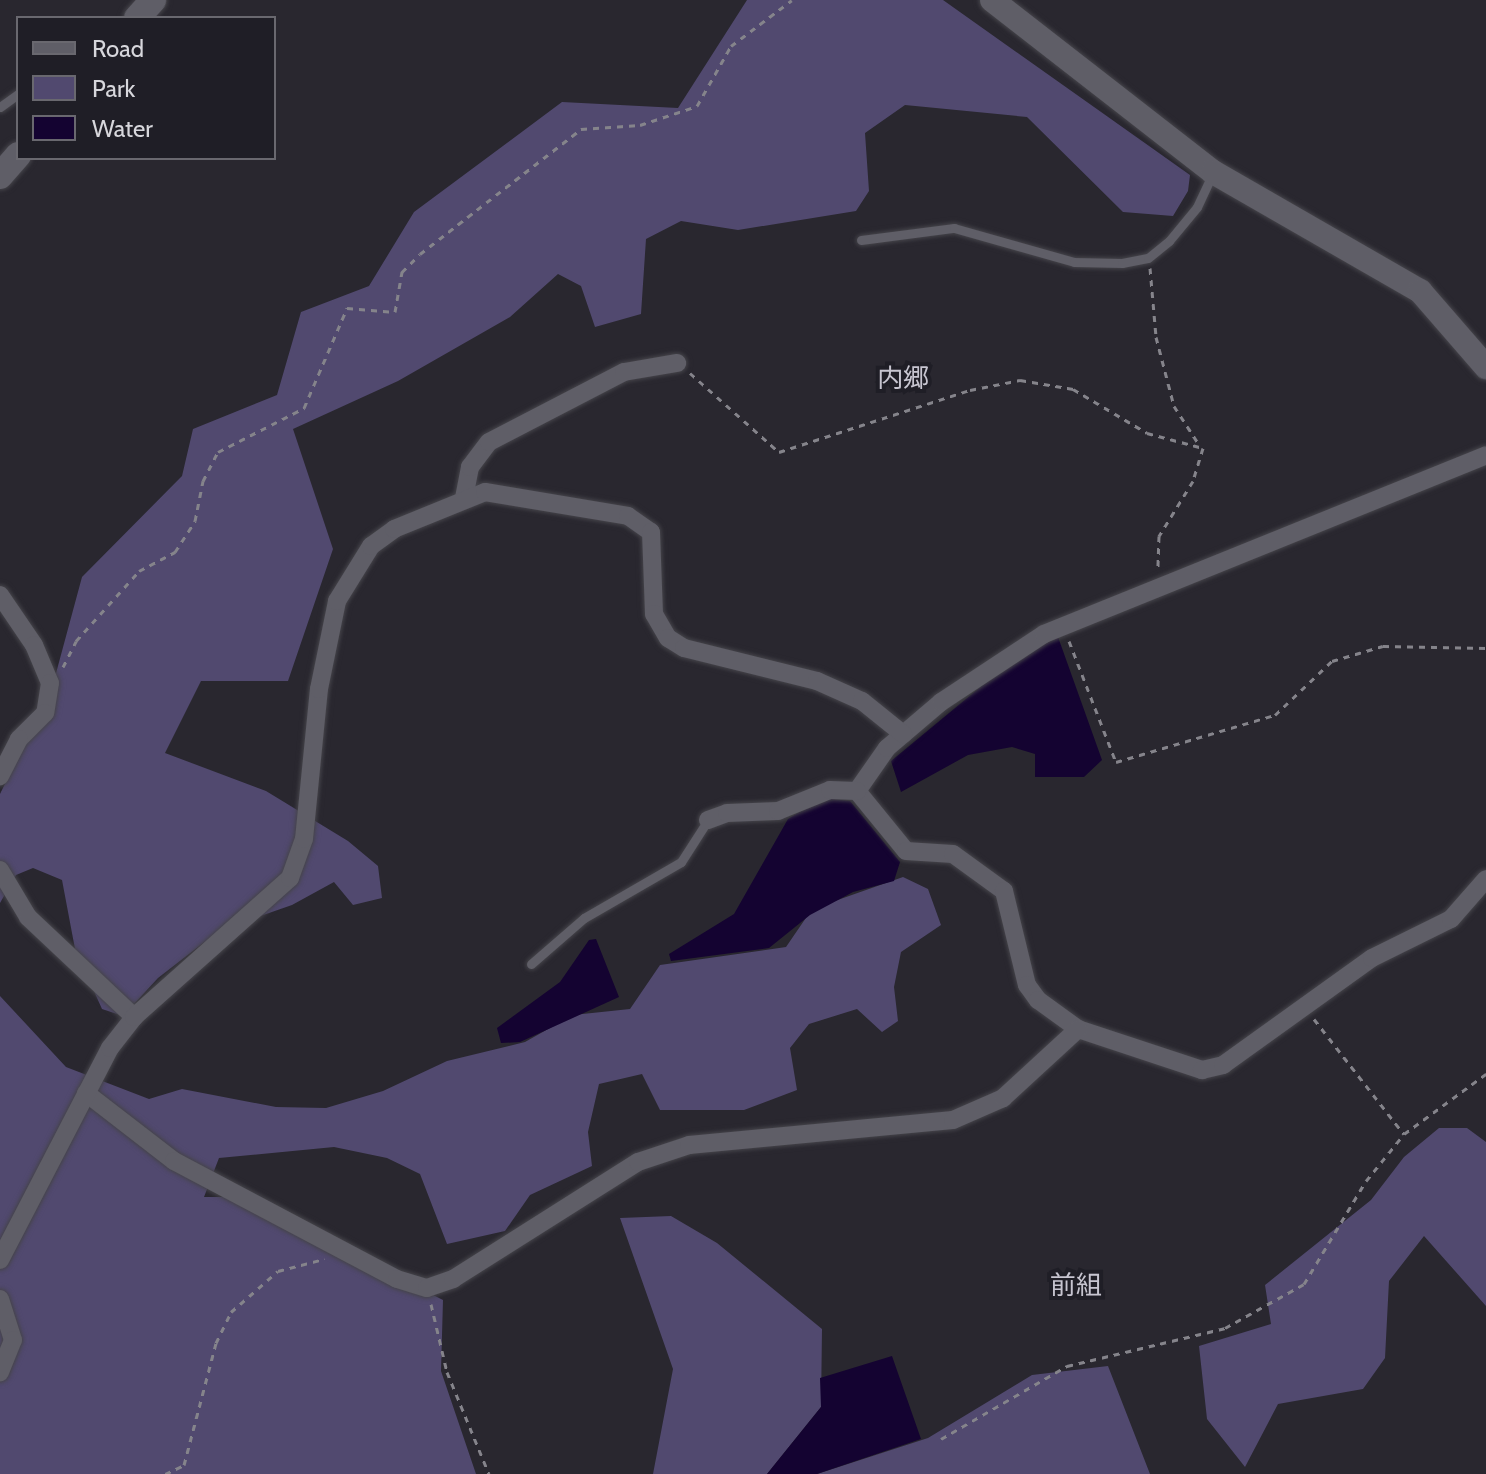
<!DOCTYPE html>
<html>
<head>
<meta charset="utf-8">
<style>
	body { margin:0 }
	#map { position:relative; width:1486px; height:1474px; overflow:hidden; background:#29272f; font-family:Cabin,"Noto Sans JP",sans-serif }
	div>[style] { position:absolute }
	.green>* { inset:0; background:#51496f }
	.water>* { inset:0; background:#140331 }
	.path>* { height:3px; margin-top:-1.5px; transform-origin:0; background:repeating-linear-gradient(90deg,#85848b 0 6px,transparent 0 12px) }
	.roads { filter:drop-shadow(0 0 2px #45444a) drop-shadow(0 0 2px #45444a) }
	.service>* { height:9px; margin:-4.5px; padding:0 4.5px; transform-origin:4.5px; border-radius:4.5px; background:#5f5e67 }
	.minor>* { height:18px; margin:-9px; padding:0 9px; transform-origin:9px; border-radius:9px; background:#5f5e67 }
	.tertiary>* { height:24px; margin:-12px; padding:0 12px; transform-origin:12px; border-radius:12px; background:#5f5e67 }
	.secondary>* { height:26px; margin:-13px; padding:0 13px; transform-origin:13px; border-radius:13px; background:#5f5e67 }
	span { translate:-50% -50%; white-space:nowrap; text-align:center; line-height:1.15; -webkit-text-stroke:8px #1f1e26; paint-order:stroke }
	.neighbourhood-label { font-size:26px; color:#c7c5d0 }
	.legend { position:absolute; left:16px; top:16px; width:260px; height:144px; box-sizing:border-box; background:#1f1e26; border:2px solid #69686f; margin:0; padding:10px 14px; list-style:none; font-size:24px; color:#d7d7dc }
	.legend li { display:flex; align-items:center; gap:16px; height:40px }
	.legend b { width:40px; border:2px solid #69686f }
</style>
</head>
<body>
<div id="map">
	<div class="green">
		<div style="clip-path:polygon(747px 0,943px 0,1190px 175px,1188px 191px,1173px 216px,1123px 212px,1027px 117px,905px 105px,865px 133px,869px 191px,856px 211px,738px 230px,681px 221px,646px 239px,641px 314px,595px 327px,581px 286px,558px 274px,510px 317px,398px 381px,293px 429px,333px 549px,288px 681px,201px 681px,165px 753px,266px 791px,348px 841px,378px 866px,382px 898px,353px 905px,334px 882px,292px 905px,220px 930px,158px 978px,123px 1016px,102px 1009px,75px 949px,62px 880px,33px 868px,16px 875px,0 903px,0 794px,52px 688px,82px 577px,182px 476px,193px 429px,277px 395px,301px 312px,369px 286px,414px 212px,562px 102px,678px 108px)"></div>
		<div style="clip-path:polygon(903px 877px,928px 889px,941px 925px,901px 952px,894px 987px,898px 1021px,882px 1032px,857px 1009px,809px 1024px,790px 1048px,797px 1090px,744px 1110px,660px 1110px,642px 1074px,599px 1084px,588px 1132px,592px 1166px,530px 1195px,505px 1231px,447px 1244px,420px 1174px,387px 1158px,334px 1147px,219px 1158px,204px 1197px,239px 1197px,443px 1300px,441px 1371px,476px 1474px,0 1474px,0 996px,66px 1067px,149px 1099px,182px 1089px,276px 1107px,326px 1108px,383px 1091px,447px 1061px,525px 1042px,573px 1015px,630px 1009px,660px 965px,786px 947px,812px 909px)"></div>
		<div style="clip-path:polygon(1439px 1128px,1467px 1128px,1486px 1142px,1486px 1306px,1424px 1236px,1389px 1281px,1385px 1358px,1363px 1389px,1278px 1404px,1245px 1467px,1207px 1419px,1199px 1346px,1271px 1324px,1265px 1285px,1371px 1200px,1404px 1157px)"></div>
		<div style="clip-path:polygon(671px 1216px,717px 1243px,822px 1329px,821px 1407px,767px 1474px,653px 1474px,673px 1369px,620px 1218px)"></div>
		<div style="clip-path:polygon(1108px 1366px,1150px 1474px,817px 1474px,928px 1438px,1032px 1375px)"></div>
	</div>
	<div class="water">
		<div style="clip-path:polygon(1058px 637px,1102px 760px,1084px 777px,1035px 777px,1035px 754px,1012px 747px,968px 755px,901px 792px,891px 761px,1007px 665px)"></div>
		<div style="clip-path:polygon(822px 798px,850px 801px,900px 862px,894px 881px,853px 892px,810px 915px,769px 948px,671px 961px,669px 954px,734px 914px,788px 819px)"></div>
		<div style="clip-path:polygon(596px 939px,619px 997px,520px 1042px,501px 1043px,497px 1028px,560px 982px,589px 940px)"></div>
		<div style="clip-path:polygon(892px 1356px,921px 1439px,817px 1474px,767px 1474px,821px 1407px,820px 1378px)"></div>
	</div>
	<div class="path">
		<div style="left:1150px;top:268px;width:69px;rotate:85deg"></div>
		<div style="left:1156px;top:337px;width:71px;rotate:75.4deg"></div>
		<div style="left:1174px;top:406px;width:44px;rotate:57deg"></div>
		<div style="left:690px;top:373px;width:119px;rotate:41.6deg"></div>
		<div style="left:779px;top:452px;width:201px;rotate:-18deg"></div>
		<div style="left:970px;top:390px;width:51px;rotate:-11.3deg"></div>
		<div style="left:1020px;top:380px;width:54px;rotate:9.6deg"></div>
		<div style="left:1073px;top:389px;width:86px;rotate:30.7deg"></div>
		<div style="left:1147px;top:433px;width:58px;rotate:15deg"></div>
		<div style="left:1203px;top:448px;width:34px;rotate:107deg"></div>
		<div style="left:1193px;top:481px;width:65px;rotate:121.7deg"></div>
		<div style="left:1159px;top:536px;width:35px;rotate:92deg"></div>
		<div style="left:1069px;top:641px;width:130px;rotate:68.8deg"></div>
		<div style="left:1116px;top:762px;width:166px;rotate:-16.5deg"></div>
		<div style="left:1275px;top:715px;width:79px;rotate:-43.5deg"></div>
		<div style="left:1332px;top:661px;width:53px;rotate:-16.4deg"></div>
		<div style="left:1383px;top:646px;width:103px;rotate:1.1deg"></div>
		<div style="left:63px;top:667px;width:29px;rotate:-63deg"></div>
		<div style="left:76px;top:641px;width:94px;rotate:-48deg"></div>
		<div style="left:139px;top:571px;width:41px;rotate:-27.8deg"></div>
		<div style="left:175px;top:552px;width:37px;rotate:-57deg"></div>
		<div style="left:195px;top:521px;width:41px;rotate:-78.7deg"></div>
		<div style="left:203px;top:481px;width:33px;rotate:-63deg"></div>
		<div style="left:218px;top:452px;width:97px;rotate:-27.1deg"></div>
		<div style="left:304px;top:408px;width:109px;rotate:-66.7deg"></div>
		<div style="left:347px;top:308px;width:48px;rotate:4.8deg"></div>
		<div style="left:395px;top:312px;width:41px;rotate:-80.1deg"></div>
		<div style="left:402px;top:272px;width:25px;rotate:-45deg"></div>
		<div style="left:420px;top:254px;width:204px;rotate:-37.8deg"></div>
		<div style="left:581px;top:129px;width:59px;rotate:-3.9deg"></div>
		<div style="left:640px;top:125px;width:60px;rotate:-18.4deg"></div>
		<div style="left:697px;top:106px;width:69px;rotate:-60.5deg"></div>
		<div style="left:731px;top:46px;width:76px;rotate:-37deg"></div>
		<div style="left:1314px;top:1019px;width:146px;rotate:52deg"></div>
		<div style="left:1404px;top:1134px;width:102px;rotate:-36.2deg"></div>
		<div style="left:431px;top:1304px;width:70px;rotate:76.8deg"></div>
		<div style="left:447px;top:1372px;width:110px;rotate:67.6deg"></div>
		<div style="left:941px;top:1439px;width:146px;rotate:-30.1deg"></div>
		<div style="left:1067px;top:1366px;width:163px;rotate:-13.5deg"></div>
		<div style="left:1225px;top:1328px;width:90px;rotate:-29.1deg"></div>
		<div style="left:1304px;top:1284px;width:120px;rotate:-59deg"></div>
		<div style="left:1366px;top:1181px;width:60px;rotate:-51deg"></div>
		<div style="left:165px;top:1474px;width:21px;rotate:-25deg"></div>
		<div style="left:184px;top:1465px;width:126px;rotate:-75.3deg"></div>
		<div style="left:216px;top:1343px;width:34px;rotate:-64deg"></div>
		<div style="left:231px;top:1312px;width:62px;rotate:-41.1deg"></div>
		<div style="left:278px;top:1271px;width:48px;rotate:-14.6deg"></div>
	</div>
	<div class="roads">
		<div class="service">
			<div style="left:0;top:107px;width:22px;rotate:-36deg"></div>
			<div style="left:861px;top:240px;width:94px;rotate:-7.4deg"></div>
			<div style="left:954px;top:228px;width:125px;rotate:15.8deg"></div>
			<div style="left:1074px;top:262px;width:48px;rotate:1.2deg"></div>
			<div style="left:1122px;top:263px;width:26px;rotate:-11deg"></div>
			<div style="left:1148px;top:258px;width:27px;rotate:-39deg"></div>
			<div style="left:1169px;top:241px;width:44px;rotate:-50.5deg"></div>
			<div style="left:1197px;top:207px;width:35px;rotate:-65deg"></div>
			<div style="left:531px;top:964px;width:70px;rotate:-41deg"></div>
			<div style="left:584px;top:918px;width:112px;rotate:-30deg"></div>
			<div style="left:681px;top:862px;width:50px;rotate:-57.3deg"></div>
		</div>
		<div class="minor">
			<div style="left:464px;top:498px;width:32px;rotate:-79deg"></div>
			<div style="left:470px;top:467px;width:31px;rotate:-53deg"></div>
			<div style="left:489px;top:442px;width:152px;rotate:-27.4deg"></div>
			<div style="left:624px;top:372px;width:54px;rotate:-9.6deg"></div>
			<div style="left:0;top:595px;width:60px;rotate:55.8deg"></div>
			<div style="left:34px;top:645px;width:41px;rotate:67.2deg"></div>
			<div style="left:50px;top:683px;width:30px;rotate:99deg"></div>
			<div style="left:45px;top:713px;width:37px;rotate:135deg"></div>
			<div style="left:19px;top:739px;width:42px;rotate:117.2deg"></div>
			<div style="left:857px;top:791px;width:77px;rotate:50.8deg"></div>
			<div style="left:906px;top:851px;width:47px;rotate:3.7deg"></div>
			<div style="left:953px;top:854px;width:63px;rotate:36deg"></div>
			<div style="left:1004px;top:891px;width:97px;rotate:76.3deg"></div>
			<div style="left:1027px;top:985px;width:19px;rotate:54deg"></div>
			<div style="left:1038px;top:1000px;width:49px;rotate:35.9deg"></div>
			<div style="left:1078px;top:1029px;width:131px;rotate:18.3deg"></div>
			<div style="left:1202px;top:1070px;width:22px;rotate:-13deg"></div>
			<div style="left:1223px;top:1065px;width:183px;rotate:-35.7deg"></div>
			<div style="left:1372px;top:958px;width:88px;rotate:-26.3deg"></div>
			<div style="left:1451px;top:919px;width:53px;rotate:-48.8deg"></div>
			<div style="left:857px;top:791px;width:52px;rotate:-55.1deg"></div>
			<div style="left:887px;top:748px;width:71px;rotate:-40.4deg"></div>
			<div style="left:941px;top:702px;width:123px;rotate:-33.4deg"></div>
			<div style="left:1044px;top:634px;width:477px;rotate:-22deg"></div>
			<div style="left:708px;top:820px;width:20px;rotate:-20deg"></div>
			<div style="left:727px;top:813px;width:51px;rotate:-2.2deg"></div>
			<div style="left:778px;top:811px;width:56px;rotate:-22deg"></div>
			<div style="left:830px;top:790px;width:27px;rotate:2deg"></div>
			<div style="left:0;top:870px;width:55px;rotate:59.2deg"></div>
			<div style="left:28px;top:917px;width:146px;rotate:43.3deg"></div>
			<div style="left:86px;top:1093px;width:111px;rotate:37.7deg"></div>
			<div style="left:174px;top:1161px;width:252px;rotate:27.9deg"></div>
			<div style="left:397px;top:1279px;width:31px;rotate:17deg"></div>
			<div style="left:427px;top:1288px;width:28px;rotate:-19deg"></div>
			<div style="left:453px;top:1279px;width:219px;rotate:-32.3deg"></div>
			<div style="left:638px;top:1162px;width:54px;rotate:-18.4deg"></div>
			<div style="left:689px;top:1145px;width:265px;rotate:-5.4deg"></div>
			<div style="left:953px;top:1120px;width:55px;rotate:-23.7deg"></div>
			<div style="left:1003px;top:1098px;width:102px;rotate:-42.6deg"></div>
			<div style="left:0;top:1260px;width:239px;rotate:-62.6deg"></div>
			<div style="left:110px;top:1048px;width:39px;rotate:-52deg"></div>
			<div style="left:134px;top:1017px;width:209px;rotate:-41.7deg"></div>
			<div style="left:290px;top:878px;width:41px;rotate:-70.3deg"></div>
			<div style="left:304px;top:839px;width:151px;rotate:-84.3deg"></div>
			<div style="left:319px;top:689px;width:90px;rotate:-78.4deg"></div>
			<div style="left:337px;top:601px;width:65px;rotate:-58.3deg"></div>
			<div style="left:371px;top:546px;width:29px;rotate:-36deg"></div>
			<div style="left:394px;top:529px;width:98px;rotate:-22.1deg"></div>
			<div style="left:485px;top:492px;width:145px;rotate:9.5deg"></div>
			<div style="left:628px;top:516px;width:28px;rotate:35deg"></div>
			<div style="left:651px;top:532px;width:82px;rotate:87.9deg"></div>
			<div style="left:654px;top:614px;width:28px;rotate:60deg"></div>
			<div style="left:668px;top:638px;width:19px;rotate:32deg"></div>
			<div style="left:684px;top:648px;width:137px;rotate:13.9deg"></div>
			<div style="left:817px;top:681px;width:49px;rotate:24deg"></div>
			<div style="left:862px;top:701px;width:53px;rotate:38.8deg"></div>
			<div style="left:0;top:1299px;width:43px;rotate:72.4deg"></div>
			<div style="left:13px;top:1340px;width:35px;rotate:112deg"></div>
		</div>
		<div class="tertiary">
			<div style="left:992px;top:0;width:280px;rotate:37.9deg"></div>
			<div style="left:1213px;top:172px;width:239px;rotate:29.9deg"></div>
			<div style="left:1420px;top:291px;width:101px;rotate:49deg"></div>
		</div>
		<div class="secondary">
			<div style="left:137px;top:18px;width:24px;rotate:-48deg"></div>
			<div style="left:0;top:176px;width:28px;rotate:-49deg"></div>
		</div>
	</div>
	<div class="neighbourhood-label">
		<span style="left:903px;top:379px">内郷</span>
		<span style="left:1076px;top:1286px">前組</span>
	</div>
	<ul class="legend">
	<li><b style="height:10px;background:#5f5e67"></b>Road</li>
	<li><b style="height:22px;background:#51496f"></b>Park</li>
	<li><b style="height:22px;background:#140331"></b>Water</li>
	</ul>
</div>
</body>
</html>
